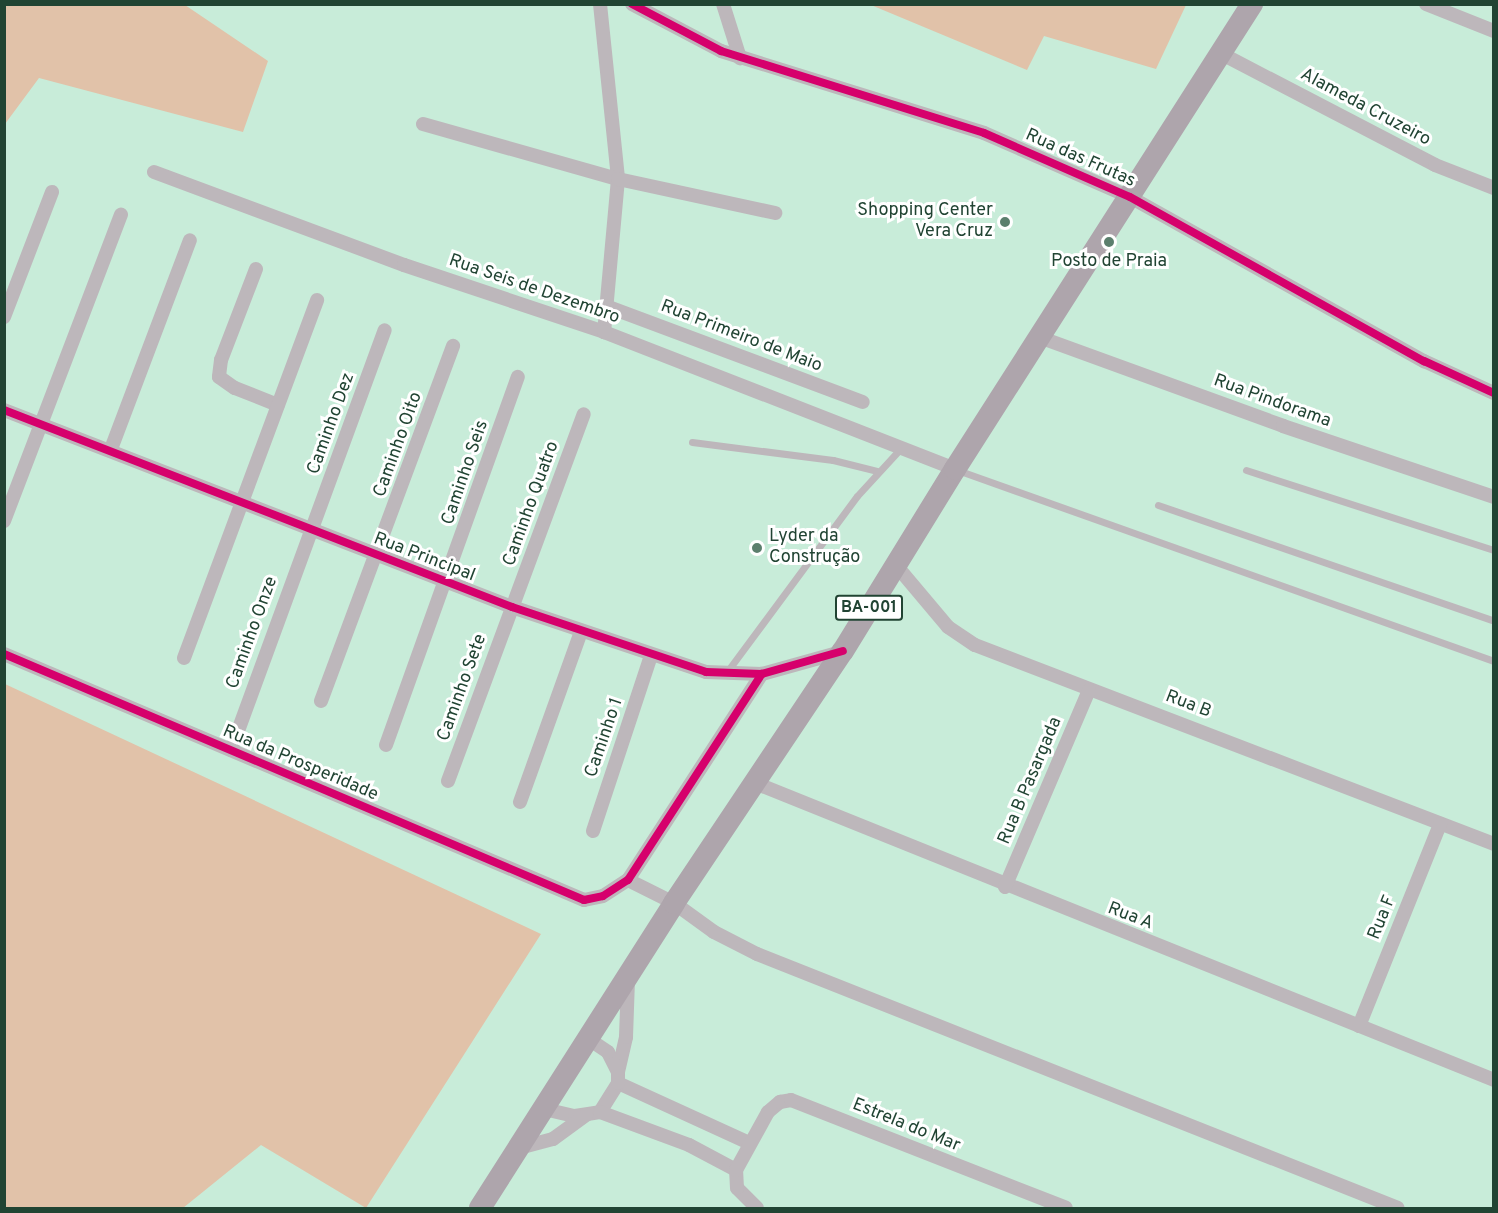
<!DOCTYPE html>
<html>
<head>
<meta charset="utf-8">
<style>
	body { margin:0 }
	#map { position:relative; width:1498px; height:1213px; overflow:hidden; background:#c8ecd9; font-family:Overpass,sans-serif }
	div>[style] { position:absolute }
	.green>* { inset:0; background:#e1c2a9 }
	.lane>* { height:7px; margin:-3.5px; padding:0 3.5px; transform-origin:3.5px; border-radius:3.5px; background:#bdb7bb }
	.street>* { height:14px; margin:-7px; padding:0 7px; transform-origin:7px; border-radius:7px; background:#bdb7bb }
	.primary>* { height:22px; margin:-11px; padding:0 11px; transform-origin:11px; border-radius:11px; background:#aea5ac }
	.cycleway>* { height:8px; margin:-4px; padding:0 4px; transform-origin:4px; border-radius:4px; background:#d6006c }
	.dots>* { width:16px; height:16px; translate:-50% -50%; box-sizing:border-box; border:3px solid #fff; border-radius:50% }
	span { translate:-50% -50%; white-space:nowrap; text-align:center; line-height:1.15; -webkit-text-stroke:6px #fff; paint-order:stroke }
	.shield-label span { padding:2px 4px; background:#fff; border:2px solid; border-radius:4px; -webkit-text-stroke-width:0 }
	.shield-label { font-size:16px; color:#214433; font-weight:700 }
	.street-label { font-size:18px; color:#214433 }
	.poi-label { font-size:18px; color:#214433 }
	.right { translate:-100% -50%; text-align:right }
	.left { translate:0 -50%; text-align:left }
	.frame { position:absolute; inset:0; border:6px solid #214433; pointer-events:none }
</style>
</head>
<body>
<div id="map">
	<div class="green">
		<div style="clip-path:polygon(5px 4px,185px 5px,268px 61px,243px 132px,39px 78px,5px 124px)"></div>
		<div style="clip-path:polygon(871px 5px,1186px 5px,1156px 69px,1044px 36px,1027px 70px)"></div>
		<div style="clip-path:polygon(5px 684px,541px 934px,366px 1208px,261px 1145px,183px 1208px,5px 1208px)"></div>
	</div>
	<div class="lane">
		<div style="left:692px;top:442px;width:142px;rotate:7.3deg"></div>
		<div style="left:833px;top:460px;width:45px;rotate:14deg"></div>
		<div style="left:1246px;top:470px;width:261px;rotate:17.9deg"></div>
		<div style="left:960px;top:471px;width:567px;rotate:19.59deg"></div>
		<div style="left:1158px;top:505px;width:355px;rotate:19deg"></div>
		<div style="left:726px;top:673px;width:220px;rotate:-53.5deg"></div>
		<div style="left:857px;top:496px;width:65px;rotate:-47.5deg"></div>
	</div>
	<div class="street">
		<div style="left:600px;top:4px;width:176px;rotate:84.1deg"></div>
		<div style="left:618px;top:179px;width:154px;rotate:95.2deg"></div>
		<div style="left:632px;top:4px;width:101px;rotate:27.8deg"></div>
		<div style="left:721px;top:51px;width:275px;rotate:17.3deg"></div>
		<div style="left:984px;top:133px;width:159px;rotate:23.7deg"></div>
		<div style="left:1130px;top:197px;width:337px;rotate:29.2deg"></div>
		<div style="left:1424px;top:361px;width:77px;rotate:24.6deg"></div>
		<div style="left:723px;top:4px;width:57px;rotate:72.5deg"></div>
		<div style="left:1426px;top:4px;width:73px;rotate:21.7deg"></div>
		<div style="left:1222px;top:54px;width:240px;rotate:27.5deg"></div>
		<div style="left:1435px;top:165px;width:63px;rotate:21.3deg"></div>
		<div style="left:423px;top:124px;width:203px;rotate:15.8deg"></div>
		<div style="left:618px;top:179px;width:161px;rotate:12.2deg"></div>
		<div style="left:154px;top:172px;width:267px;rotate:20.4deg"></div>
		<div style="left:404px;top:265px;width:211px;rotate:18.5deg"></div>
		<div style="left:604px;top:332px;width:377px;rotate:21.3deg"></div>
		<div style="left:256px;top:269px;width:97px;rotate:111deg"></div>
		<div style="left:221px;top:360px;width:17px;rotate:97deg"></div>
		<div style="left:219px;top:377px;width:19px;rotate:35deg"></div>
		<div style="left:235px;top:388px;width:46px;rotate:21.6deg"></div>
		<div style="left:606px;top:306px;width:274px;rotate:20.5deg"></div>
		<div style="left:4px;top:317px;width:134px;rotate:-69deg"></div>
		<div style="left:1039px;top:337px;width:260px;rotate:20deg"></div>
		<div style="left:1283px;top:426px;width:223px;rotate:18.6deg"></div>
		<div style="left:4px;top:410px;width:545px;rotate:21.2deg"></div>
		<div style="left:512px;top:607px;width:205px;rotate:18.5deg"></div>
		<div style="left:706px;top:672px;width:56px;rotate:2deg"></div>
		<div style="left:762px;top:674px;width:82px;rotate:-15.6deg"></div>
		<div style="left:111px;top:449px;width:223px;rotate:-69.3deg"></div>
		<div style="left:4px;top:521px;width:328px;rotate:-69.1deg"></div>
		<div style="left:895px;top:564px;width:82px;rotate:49.9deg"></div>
		<div style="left:948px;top:627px;width:32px;rotate:34deg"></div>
		<div style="left:975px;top:645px;width:556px;rotate:20.98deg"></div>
		<div style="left:4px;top:654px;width:630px;rotate:22.98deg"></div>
		<div style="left:584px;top:900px;width:19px;rotate:-12deg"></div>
		<div style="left:603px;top:896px;width:30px;rotate:-33deg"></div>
		<div style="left:628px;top:880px;width:246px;rotate:-57deg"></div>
		<div style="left:184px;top:658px;width:382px;rotate:-69.6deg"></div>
		<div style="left:321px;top:701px;width:379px;rotate:-69.6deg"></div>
		<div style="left:386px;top:745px;width:391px;rotate:-70.3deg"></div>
		<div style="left:231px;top:750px;width:447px;rotate:-69.9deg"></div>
		<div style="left:448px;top:781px;width:391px;rotate:-69.7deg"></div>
		<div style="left:755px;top:783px;width:796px;rotate:21.89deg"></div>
		<div style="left:520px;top:802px;width:181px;rotate:-70.3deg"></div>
		<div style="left:593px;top:831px;width:184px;rotate:-71.7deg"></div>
		<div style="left:628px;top:880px;width:51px;rotate:26.6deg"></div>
		<div style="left:674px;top:903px;width:49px;rotate:35.9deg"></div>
		<div style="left:714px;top:932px;width:48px;rotate:27.1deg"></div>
		<div style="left:757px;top:954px;width:689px;rotate:21.62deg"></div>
		<div style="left:1005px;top:887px;width:214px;rotate:-66.9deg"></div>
		<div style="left:1359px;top:1026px;width:218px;rotate:-68.1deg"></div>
		<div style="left:618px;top:1072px;width:36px;rotate:-77deg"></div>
		<div style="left:626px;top:1037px;width:57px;rotate:-88deg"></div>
		<div style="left:618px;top:1083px;width:144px;rotate:24.6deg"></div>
		<div style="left:544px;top:1109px;width:32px;rotate:13deg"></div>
		<div style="left:575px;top:1116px;width:25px;rotate:-9deg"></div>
		<div style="left:600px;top:1112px;width:34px;rotate:-58deg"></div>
		<div style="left:618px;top:1083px;width:11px;rotate:-90deg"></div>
		<div style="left:618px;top:1072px;width:22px;rotate:-117deg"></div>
		<div style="left:608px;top:1052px;width:22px;rotate:-146deg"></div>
		<div style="left:600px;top:1112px;width:95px;rotate:20.3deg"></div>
		<div style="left:689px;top:1145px;width:53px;rotate:28deg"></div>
		<div style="left:519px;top:1148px;width:35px;rotate:-15deg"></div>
		<div style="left:553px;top:1139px;width:41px;rotate:-36deg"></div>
		<div style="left:757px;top:1208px;width:28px;rotate:-135deg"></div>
		<div style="left:737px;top:1188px;width:18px;rotate:-93deg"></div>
		<div style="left:736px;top:1170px;width:66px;rotate:-61.1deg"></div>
		<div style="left:768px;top:1112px;width:16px;rotate:-40deg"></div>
		<div style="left:780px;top:1102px;width:11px;rotate:-10deg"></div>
		<div style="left:791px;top:1100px;width:295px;rotate:21.4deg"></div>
	</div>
	<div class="primary">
		<div style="left:480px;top:1208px;width:361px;rotate:-57.5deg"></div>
		<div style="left:674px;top:903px;width:303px;rotate:-56.2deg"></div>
		<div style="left:843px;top:651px;width:214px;rotate:-58.4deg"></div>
		<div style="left:955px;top:469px;width:552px;rotate:-57.43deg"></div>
	</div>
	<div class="cycleway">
		<div style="left:632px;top:4px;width:101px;rotate:27.8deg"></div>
		<div style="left:721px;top:51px;width:275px;rotate:17.3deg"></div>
		<div style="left:984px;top:133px;width:159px;rotate:23.7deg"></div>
		<div style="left:1130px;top:197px;width:337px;rotate:29.2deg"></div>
		<div style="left:1424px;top:361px;width:77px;rotate:24.6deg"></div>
		<div style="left:4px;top:410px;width:545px;rotate:21.2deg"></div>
		<div style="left:512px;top:607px;width:205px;rotate:18.5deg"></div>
		<div style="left:706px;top:672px;width:56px;rotate:2deg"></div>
		<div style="left:762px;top:674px;width:84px;rotate:-15.9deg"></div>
		<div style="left:4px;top:654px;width:630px;rotate:22.98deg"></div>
		<div style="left:584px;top:900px;width:19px;rotate:-12deg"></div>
		<div style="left:603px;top:896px;width:30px;rotate:-33deg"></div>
		<div style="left:628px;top:880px;width:246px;rotate:-57deg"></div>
	</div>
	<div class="dots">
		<div style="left:1005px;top:222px;background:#5b7f6d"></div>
		<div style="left:1109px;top:242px;background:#5b7f6d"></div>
		<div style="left:757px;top:548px;background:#5b7f6d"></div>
	</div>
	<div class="shield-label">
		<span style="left:869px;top:608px">BA-001</span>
	</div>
	<div class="street-label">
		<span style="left:1365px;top:108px;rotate:28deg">Alameda Cruzeiro</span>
		<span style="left:1080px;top:159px;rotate:24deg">Rua das Frutas</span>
		<span style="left:534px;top:290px;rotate:19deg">Rua Seis de Dezembro</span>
		<span style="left:741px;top:337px;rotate:21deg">Rua Primeiro de Maio</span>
		<span style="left:1272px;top:402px;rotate:20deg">Rua Pindorama</span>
		<span style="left:332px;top:424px;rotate:-70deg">Caminho Dez</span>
		<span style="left:399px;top:445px;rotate:-70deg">Caminho Oito</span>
		<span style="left:466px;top:473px;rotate:-71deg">Caminho Seis</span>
		<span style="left:532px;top:504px;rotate:-70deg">Caminho Quatro</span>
		<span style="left:424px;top:558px;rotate:21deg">Rua Principal</span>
		<span style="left:253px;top:633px;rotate:-70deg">Caminho Onze</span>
		<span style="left:463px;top:688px;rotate:-70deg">Caminho Sete</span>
		<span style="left:1188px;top:705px;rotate:21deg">Rua B</span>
		<span style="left:605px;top:738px;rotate:-71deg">Caminho 1</span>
		<span style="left:300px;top:764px;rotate:23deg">Rua da Prosperidade</span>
		<span style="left:1031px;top:781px;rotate:-67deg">Rua B Pasargada</span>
		<span style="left:1130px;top:917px;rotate:21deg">Rua A</span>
		<span style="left:1383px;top:918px;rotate:-68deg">Rua F</span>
		<span style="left:906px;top:1126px;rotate:22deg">Estrela do Mar</span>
	</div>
	<div class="poi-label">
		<span class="right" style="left:993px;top:222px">Shopping Center<br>Vera Cruz</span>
		<span style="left:1109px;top:262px">Posto de Praia</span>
		<span class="left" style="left:769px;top:548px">Lyder da<br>Construção</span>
	</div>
	<div class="frame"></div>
</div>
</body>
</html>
